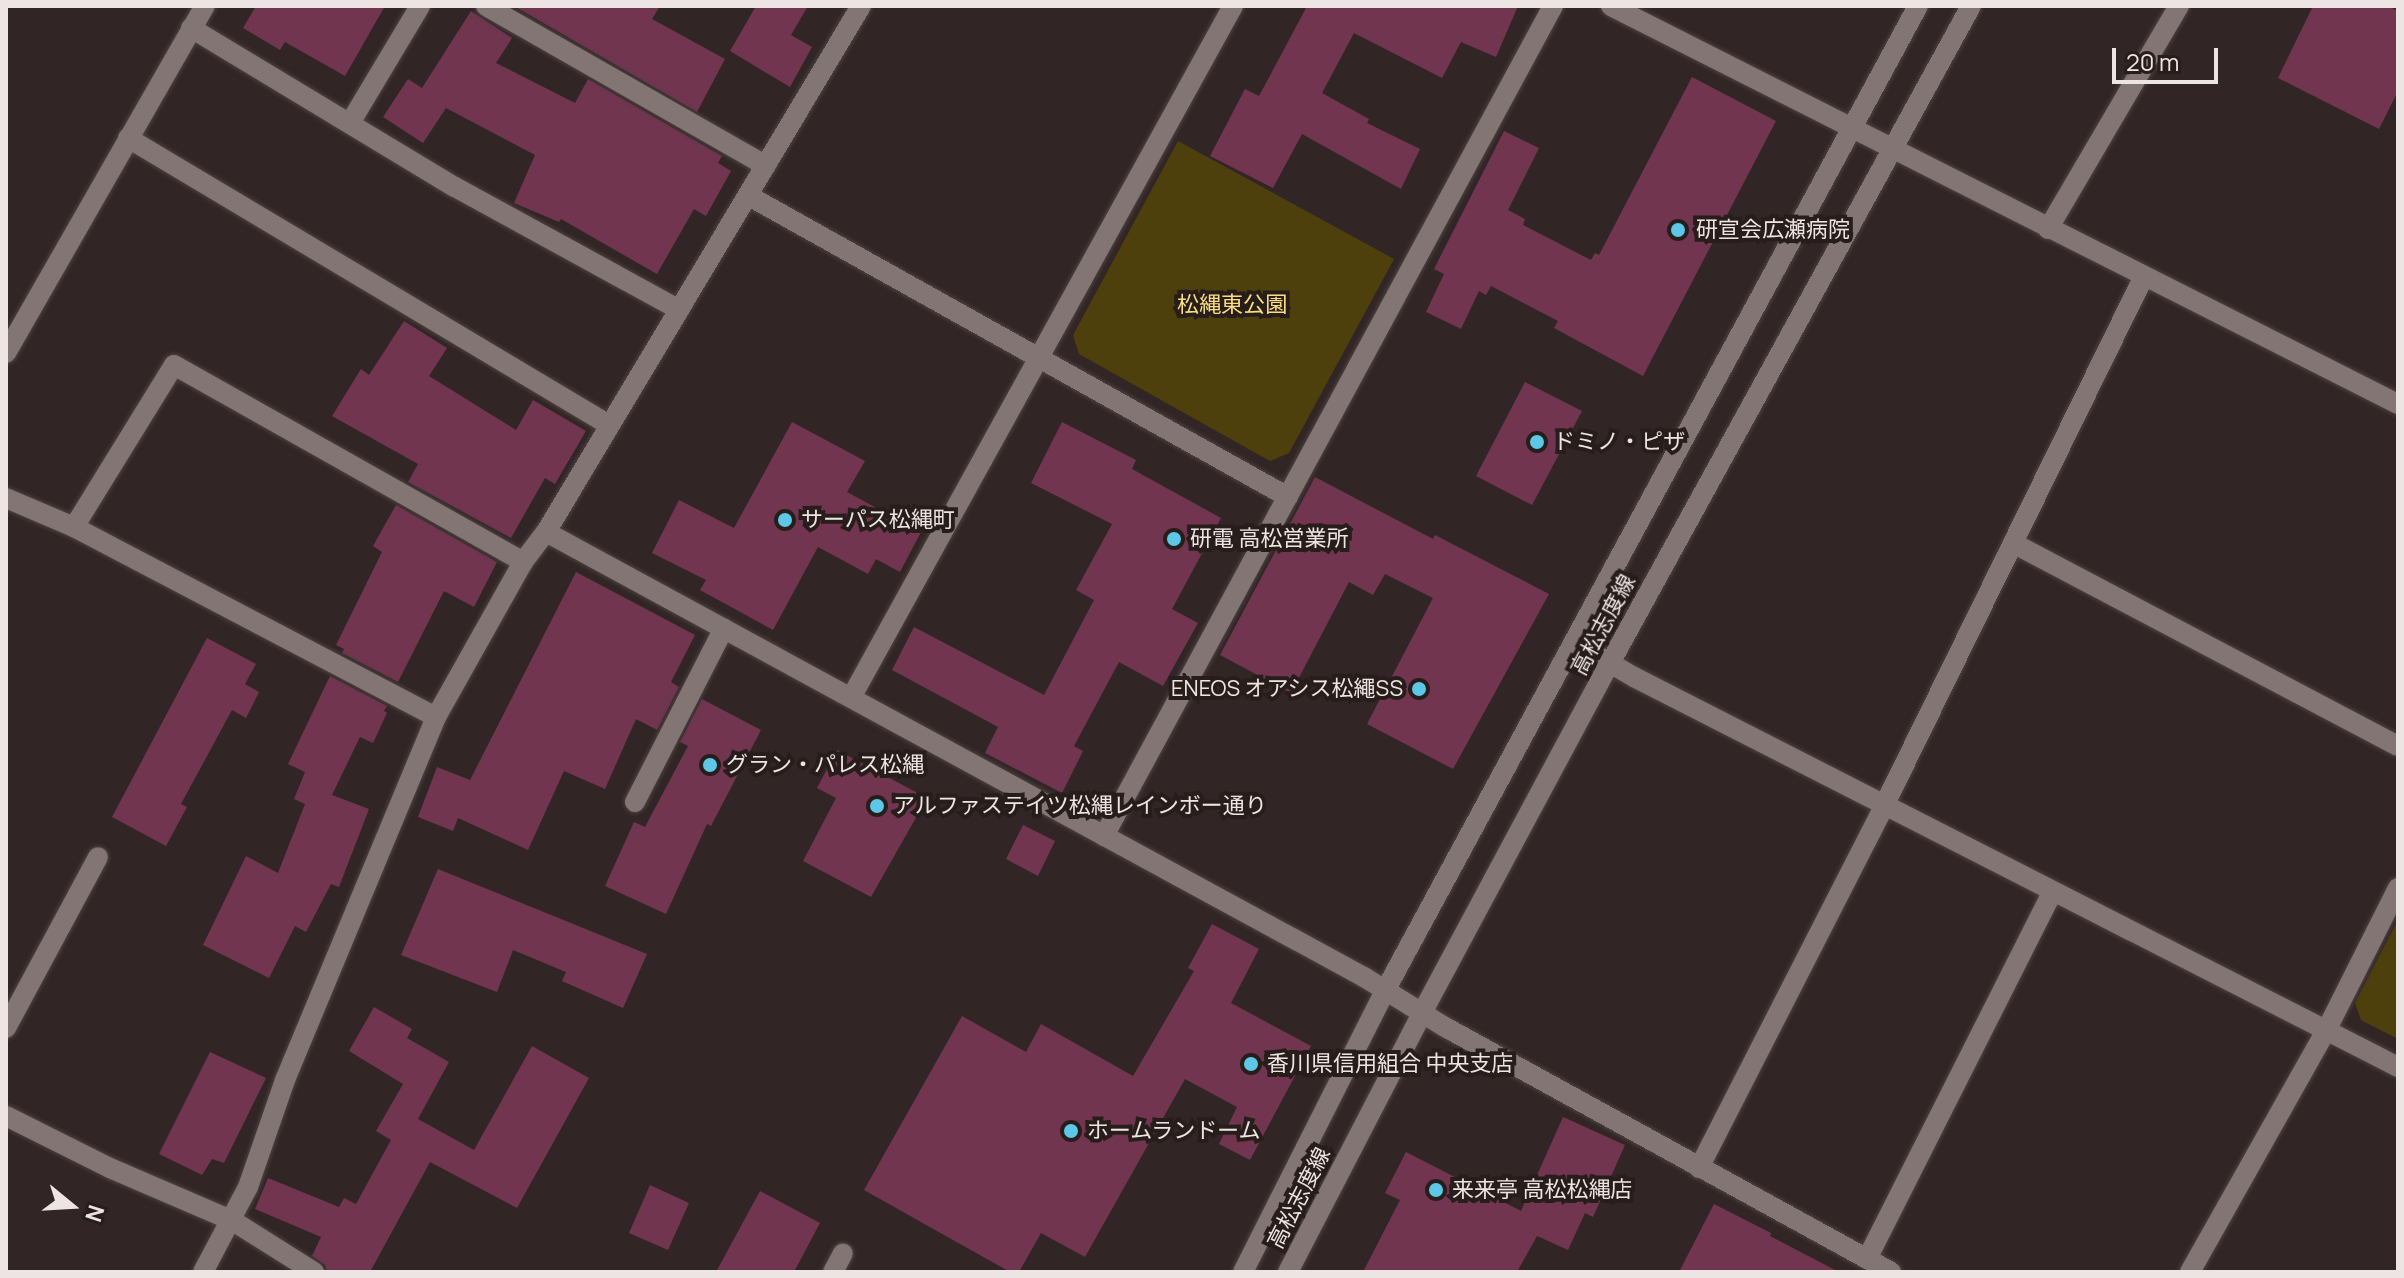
<!DOCTYPE html>
<html>
<head>
<meta charset="utf-8">
<style>
	body { margin:0 }
	#map { position:relative; width:2404px; height:1278px; overflow:hidden; background:#312625; font-family:Manrope,"Noto Sans JP",sans-serif }
	div>[style] { position:absolute }
	.green>* { inset:0; background:#4d400c }
	.building>* { inset:0; background:#713550 }
	.roads { filter:drop-shadow(0 0 2px #4c4241) drop-shadow(0 0 2px #4c4241) }
	.minor>* { height:20px; margin:-10px; padding:0 10px; transform-origin:10px; border-radius:10px; background:#827573 }
	.secondary>* { height:20px; margin:-10px; padding:0 10px; transform-origin:10px; border-radius:10px; background:#827573 }
	.dots>* { width:22px; height:22px; translate:-50% -50%; box-sizing:border-box; border:4px solid #271d1b; border-radius:50% }
	span { translate:-50% -50%; white-space:nowrap; text-align:center; line-height:1.15; -webkit-text-stroke:8px #271d1b; paint-order:stroke }
	.poi-label { font-size:22px; color:#ede5e4 }
	.left { translate:0 -50%; text-align:left }
	.right { translate:-100% -50%; text-align:right }
	.park-label { font-size:22px; color:#fade7d }
	.street-label { font-size:22px; color:#ede5e4 }
	.frame { position:absolute; inset:0; border:8px solid #ede5e4; pointer-events:none }
	.north { position:absolute; left:32px; top:1166px; width:80px; height:80px; -webkit-text-stroke:6px #271d1b; paint-order:stroke; rotate:108deg; font-size:22px; font-weight:700; line-height:32px; text-align:center; color:#ede5e4 }
	.north::after { content:''; display:block; margin:auto; width:28px; height:36px; background:#ede5e4; clip-path:polygon(50% 0,100% 100%,50% 72%,0 100%) }
	.scale { position:absolute; left:2112px; top:48px; width:106px; height:36px; box-sizing:border-box; border:4px solid #ede5e4; border-top:0; padding-left:10px; font-size:24px; line-height:28px; white-space:nowrap; color:#ede5e4; -webkit-text-stroke:6px #271d1b; paint-order:stroke }
</style>
</head>
<body>
<div id="map">
	<div class="green">
		<div style="clip-path:polygon(1178px 141px,1394px 259px,1289px 453px,1270px 461px,1079px 354px,1073px 335px)"></div>
		<div style="clip-path:polygon(2398px 920px,2398px 1039px,2361px 1020px,2355px 1003px)"></div>
	</div>
	<div class="building">
		<div style="clip-path:polygon(256px 6px,385px 6px,345px 76px,285px 42px,280px 50px,243px 28px)"></div>
		<div style="clip-path:polygon(514px 6px,660px 6px,652px 19px,725px 59px,697px 112px)"></div>
		<div style="clip-path:polygon(756px 6px,808px 6px,791px 35px,812px 47px,790px 87px,730px 51px)"></div>
		<div style="clip-path:polygon(1302px 6px,1518px 6px,1496px 57px,1461px 42px,1442px 78px,1354px 33px,1322px 93px,1369px 119px,1367px 123px,1420px 149px,1401px 189px,1302px 134px,1273px 188px,1210px 156px,1245px 89px,1259px 96px,1306px 8px)"></div>
		<div style="clip-path:polygon(2313px 6px,2388px 6px,2398px 11px,2398px 91px,2379px 129px,2278px 78px)"></div>
		<div style="clip-path:polygon(471px 11px,512px 38px,496px 63px,575px 103px,588px 79px,722px 156px,718px 163px,731px 171px,706px 216px,694px 209px,657px 274px,561px 219px,559px 222px,514px 203px,535px 155px,446px 108px,423px 143px,383px 117px,408px 79px,422px 88px)"></div>
		<div style="clip-path:polygon(1692px 77px,1776px 121px,1643px 376px,1554px 328px,1558px 321px,1491px 286px,1486px 295px,1479px 291px,1461px 329px,1426px 312px,1444px 274px,1434px 269px,1504px 131px,1539px 148px,1508px 210px,1525px 219px,1523px 225px,1591px 260px,1595px 253px,1599px 255px)"></div>
		<div style="clip-path:polygon(404px 321px,447px 348px,429px 376px,516px 430px,533px 400px,586px 431px,555px 484px,545px 478px,511px 538px,408px 482px,418px 464px,332px 416px,361px 369px,369px 375px)"></div>
		<div style="clip-path:polygon(1525px 382px,1582px 411px,1532px 505px,1476px 476px)"></div>
		<div style="clip-path:polygon(792px 422px,865px 461px,847px 492px,921px 532px,900px 572px,876px 559px,868px 574px,818px 547px,773px 630px,700px 590px,706px 580px,652px 553px,679px 500px,734px 528px)"></div>
		<div style="clip-path:polygon(1062px 422px,1136px 460px,1132px 469px,1221px 518px,1172px 609px,1198px 623px,1163px 686px,1119px 662px,1074px 746px,1083px 751px,1062px 793px,985px 753px,998px 727px,892px 670px,914px 627px,1044px 695px,1094px 600px,1076px 590px,1112px 524px,1031px 483px)"></div>
		<div style="clip-path:polygon(1315px 477px,1433px 539px,1435px 535px,1549px 594px,1453px 769px,1367px 724px,1433px 598px,1385px 574px,1373px 595px,1349px 582px,1291px 693px,1220px 655px)"></div>
		<div style="clip-path:polygon(396px 505px,497px 562px,474px 607px,444px 591px,398px 682px,342px 653px,344px 649px,336px 645px,382px 552px,373px 546px)"></div>
		<div style="clip-path:polygon(576px 572px,695px 635px,671px 682px,679px 687px,657px 730px,636px 719px,605px 789px,564px 771px,528px 850px,458px 818px,453px 831px,418px 817px,437px 767px,470px 780px)"></div>
		<div style="clip-path:polygon(207px 638px,256px 664px,245px 684px,259px 692px,246px 718px,232px 710px,181px 804px,187px 807px,166px 846px,112px 817px)"></div>
		<div style="clip-path:polygon(330px 676px,387px 706px,384px 711px,387px 713px,373px 743px,360px 737px,332px 795px,369px 809px,339px 887px,331px 884px,306px 932px,295px 926px,269px 978px,203px 945px,246px 856px,278px 873px,305px 804px,294px 799px,305px 772px,288px 764px)"></div>
		<div style="clip-path:polygon(702px 699px,761px 730px,711px 826px,707px 824px,666px 914px,605px 886px,634px 822px,645px 827px,688px 746px,680px 742px)"></div>
		<div style="clip-path:polygon(837px 750px,927px 798px,871px 897px,803px 861px,836px 798px,817px 788px)"></div>
		<div style="clip-path:polygon(1023px 825px,1055px 841px,1038px 876px,1006px 859px)"></div>
		<div style="clip-path:polygon(438px 869px,647px 954px,623px 1008px,562px 981px,566px 972px,513px 950px,497px 992px,401px 955px)"></div>
		<div style="clip-path:polygon(1212px 924px,1259px 949px,1231px 1003px,1311px 1046px,1250px 1160px,1219px 1144px,1237px 1107px,1185px 1079px,1085px 1257px,1041px 1233px,1019px 1272px,1010px 1272px,864px 1190px,962px 1016px,1026px 1052px,1041px 1024px,1133px 1076px,1194px 971px,1188px 968px)"></div>
		<div style="clip-path:polygon(374px 1007px,412px 1029px,407px 1038px,449px 1062px,418px 1119px,474px 1150px,532px 1046px,589px 1078px,517px 1208px,430px 1162px,370px 1272px,327px 1272px,325px 1265px,312px 1256px,321px 1237px,255px 1209px,268px 1178px,339px 1207px,344px 1198px,356px 1204px,391px 1140px,376px 1131px,403px 1084px,349px 1051px)"></div>
		<div style="clip-path:polygon(210px 1052px,266px 1078px,224px 1163px,212px 1159px,202px 1175px,159px 1154px)"></div>
		<div style="clip-path:polygon(1563px 1117px,1625px 1145px,1593px 1217px,1585px 1213px,1568px 1250px,1537px 1236px,1517px 1272px,1363px 1272px,1400px 1200px,1385px 1193px,1406px 1152px,1521px 1211px)"></div>
		<div style="clip-path:polygon(650px 1185px,689px 1203px,668px 1250px,629px 1233px)"></div>
		<div style="clip-path:polygon(760px 1191px,820px 1223px,794px 1272px,716px 1272px)"></div>
		<div style="clip-path:polygon(1714px 1204px,1771px 1233px,1770px 1236px,1839px 1272px,1679px 1272px)"></div>
	</div>
	<div class="roads">
		<div class="minor">
			<div style="left:486px;top:6px;width:322px;rotate:29.7deg"></div>
			<div style="left:1611px;top:6px;width:882px;rotate:26.83deg"></div>
			<div style="left:191px;top:28px;width:308px;rotate:31.1deg"></div>
			<div style="left:455px;top:187px;width:254px;rotate:28.7deg"></div>
			<div style="left:350px;top:123px;width:136px;rotate:-59.1deg"></div>
			<div style="left:128px;top:138px;width:560px;rotate:30.82deg"></div>
			<div style="left:749px;top:196px;width:617px;rotate:29.18deg"></div>
			<div style="left:2048px;top:229px;width:259px;rotate:-59.6deg"></div>
			<div style="left:6px;top:353px;width:400px;rotate:-60.2deg"></div>
			<div style="left:6px;top:498px;width:74px;rotate:23.1deg"></div>
			<div style="left:74px;top:527px;width:409px;rotate:27.7deg"></div>
			<div style="left:74px;top:527px;width:190px;rotate:-58.3deg"></div>
			<div style="left:174px;top:365px;width:401px;rotate:29.4deg"></div>
			<div style="left:546px;top:532px;width:931px;rotate:28.55deg"></div>
			<div style="left:1364px;top:977px;width:95px;rotate:31.7deg"></div>
			<div style="left:1445px;top:1027px;width:509px;rotate:28.78deg"></div>
			<div style="left:2013px;top:543px;width:435px;rotate:27.8deg"></div>
			<div style="left:1574px;top:642px;width:69px;rotate:30.3deg"></div>
			<div style="left:1634px;top:677px;width:858px;rotate:27.04deg"></div>
			<div style="left:852px;top:696px;width:788px;rotate:-61.09deg"></div>
			<div style="left:635px;top:802px;width:195px;rotate:-62.9deg"></div>
			<div style="left:1104px;top:836px;width:944px;rotate:-61.59deg"></div>
			<div style="left:6px;top:1028px;width:194px;rotate:-61.7deg"></div>
			<div style="left:6px;top:1116px;width:116px;rotate:26.6deg"></div>
			<div style="left:110px;top:1168px;width:134px;rotate:23.3deg"></div>
			<div style="left:233px;top:1221px;width:96px;rotate:32.2deg"></div>
			<div style="left:1699px;top:1168px;width:409px;rotate:-62.9deg"></div>
			<div style="left:1885px;top:804px;width:588px;rotate:-63.87deg"></div>
			<div style="left:1867px;top:1259px;width:412px;rotate:-63.2deg"></div>
			<div style="left:203px;top:1272px;width:96px;rotate:-62.1deg"></div>
			<div style="left:248px;top:1187px;width:113px;rotate:-70.9deg"></div>
			<div style="left:285px;top:1080px;width:393px;rotate:-67.4deg"></div>
			<div style="left:436px;top:717px;width:178px;rotate:-60.7deg"></div>
			<div style="left:523px;top:562px;width:38px;rotate:-53deg"></div>
			<div style="left:546px;top:532px;width:613px;rotate:-59.08deg"></div>
			<div style="left:833px;top:1272px;width:21px;rotate:-62deg"></div>
			<div style="left:2190px;top:1272px;width:277px;rotate:-60.6deg"></div>
			<div style="left:2326px;top:1031px;width:160px;rotate:-63.3deg"></div>
		</div>
		<div class="secondary">
			<div style="left:1243px;top:1272px;width:317px;rotate:-63.2deg"></div>
			<div style="left:1386px;top:989px;width:1118px;rotate:-61.58deg"></div>
			<div style="left:1288px;top:1272px;width:292px;rotate:-62.6deg"></div>
			<div style="left:1422px;top:1013px;width:397px;rotate:-61.8deg"></div>
			<div style="left:1610px;top:663px;width:750px;rotate:-61.21deg"></div>
		</div>
	</div>
	<div class="dots">
		<div style="left:1678px;top:230px;background:#5cc7e7"></div>
		<div style="left:1537px;top:442px;background:#5cc7e7"></div>
		<div style="left:785px;top:520px;background:#5cc7e7"></div>
		<div style="left:1174px;top:539px;background:#5cc7e7"></div>
		<div style="left:1419px;top:689px;background:#5cc7e7"></div>
		<div style="left:710px;top:765px;background:#5cc7e7"></div>
		<div style="left:877px;top:806px;background:#5cc7e7"></div>
		<div style="left:1251px;top:1064px;background:#5cc7e7"></div>
		<div style="left:1071px;top:1131px;background:#5cc7e7"></div>
		<div style="left:1436px;top:1190px;background:#5cc7e7"></div>
	</div>
	<div class="poi-label">
		<span class="left" style="left:1696px;top:230px">研宣会広瀬病院</span>
		<span class="left" style="left:1553px;top:442px">ドミノ・ピザ</span>
		<span class="left" style="left:801px;top:520px">サーパス松縄町</span>
		<span class="left" style="left:1190px;top:539px">研電 高松営業所</span>
		<span class="right" style="left:1403px;top:689px">ENEOS オアシス松繩SS</span>
		<span class="left" style="left:726px;top:765px">グラン・パレス松縄</span>
		<span class="left" style="left:893px;top:806px">アルファステイツ松縄レインボー通り</span>
		<span class="left" style="left:1267px;top:1064px">香川県信用組合 中央支店</span>
		<span class="left" style="left:1087px;top:1131px">ホームランドーム</span>
		<span class="left" style="left:1452px;top:1190px">来来亭 高松松縄店</span>
	</div>
	<div class="park-label">
		<span style="left:1232px;top:305px">松縄東公園</span>
	</div>
	<div class="street-label">
		<span style="left:1603px;top:625px;rotate:-62deg">高松志度線</span>
		<span style="left:1299px;top:1198px;rotate:-63deg">高松志度線</span>
	</div>
	<div class="frame"></div>
	<div class="north">N</div>
	<div class="scale">20 m</div>
</div>
</body>
</html>
